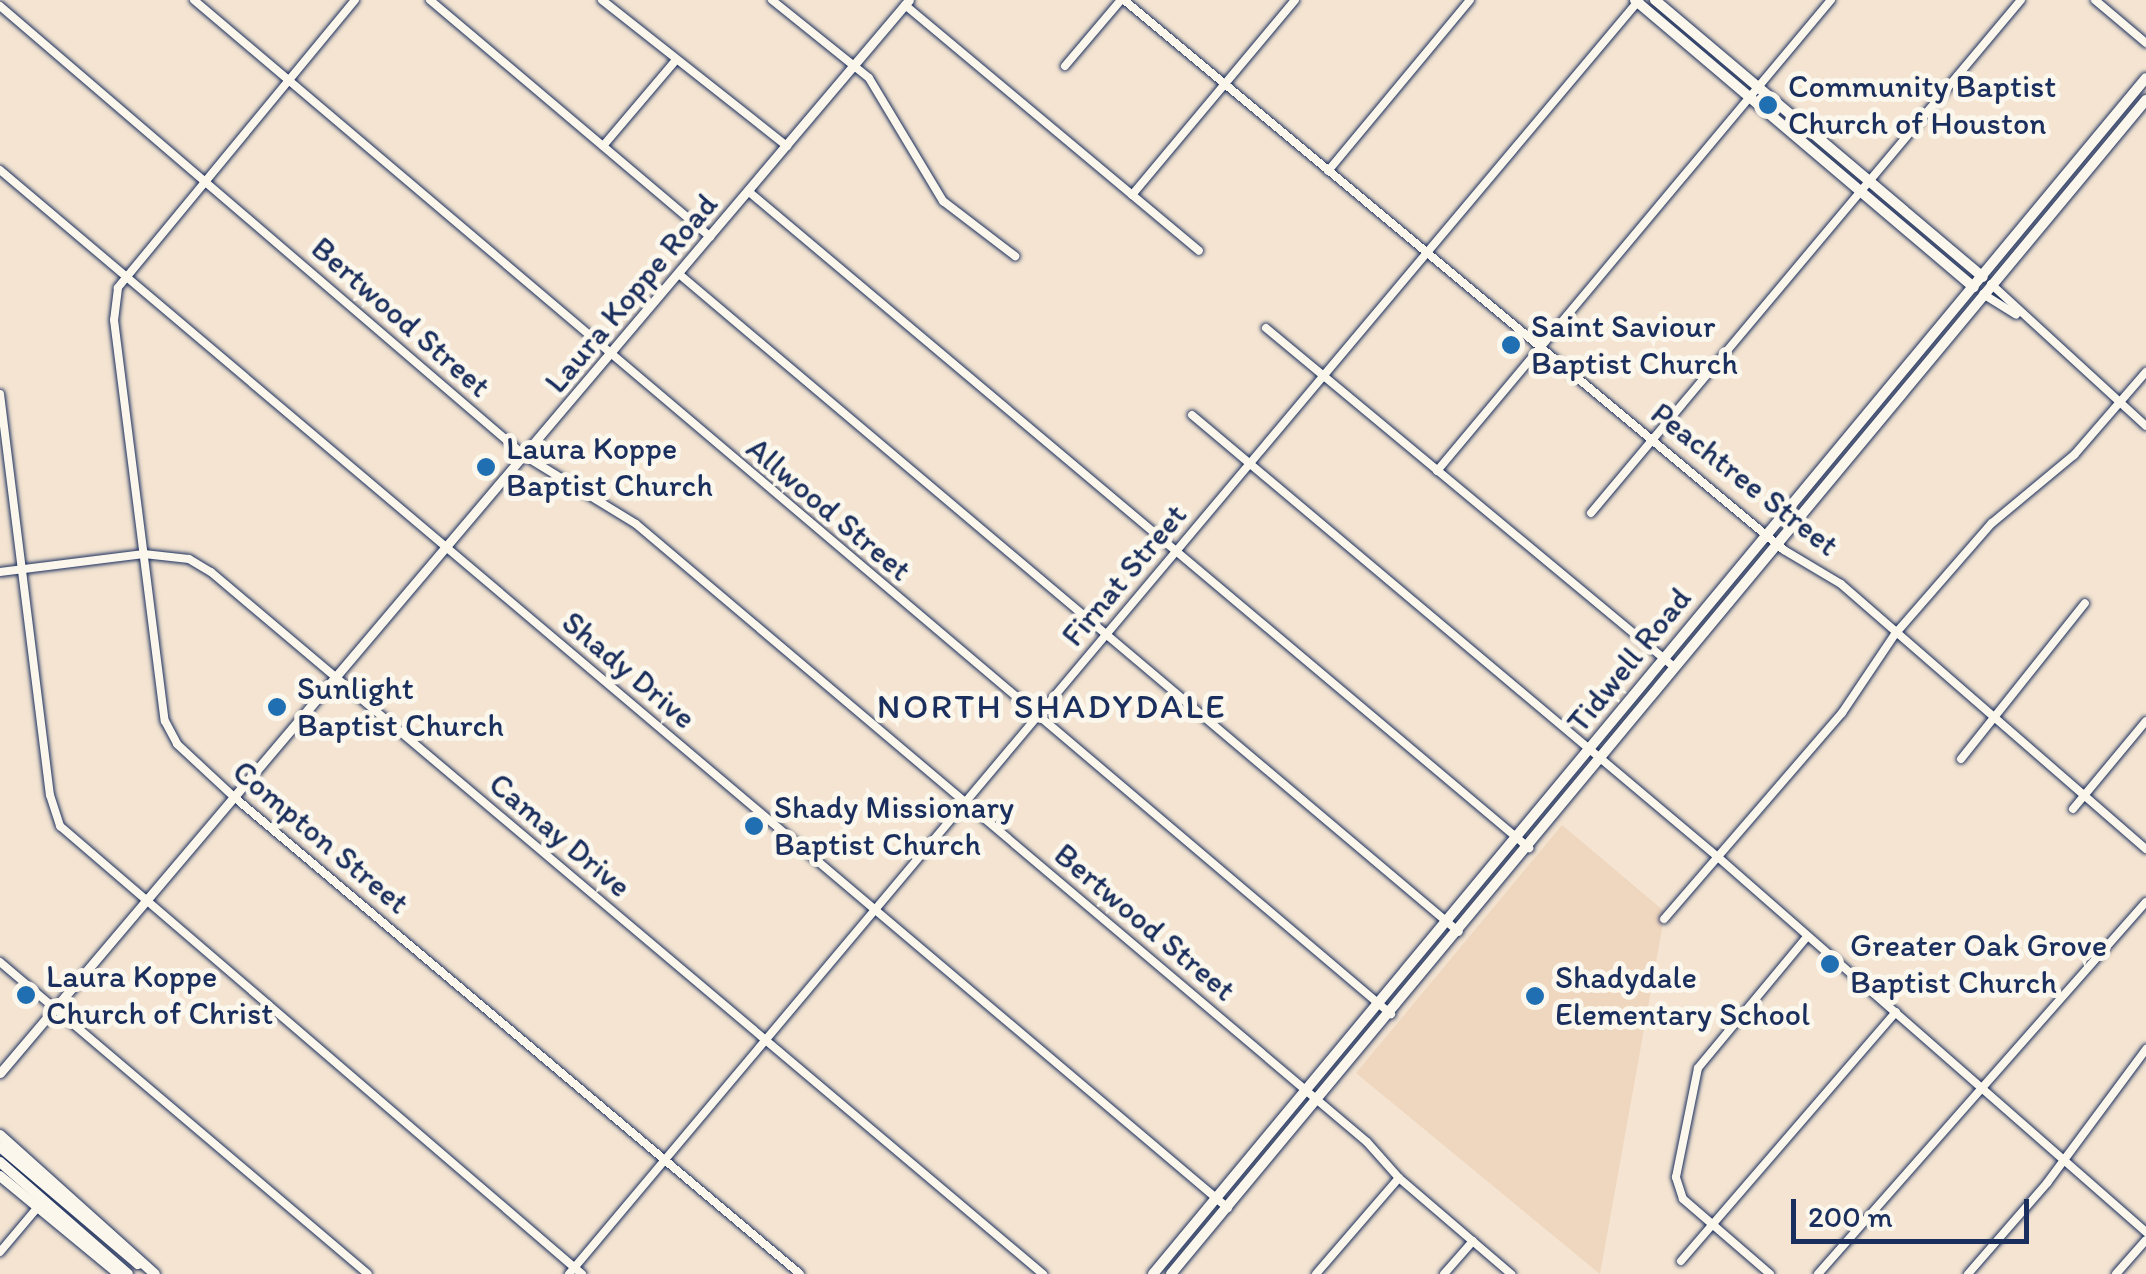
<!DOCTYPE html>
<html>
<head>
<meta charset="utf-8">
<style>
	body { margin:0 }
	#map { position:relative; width:2146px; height:1274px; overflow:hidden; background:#f4e4d1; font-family:Itim,sans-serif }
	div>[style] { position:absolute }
	.built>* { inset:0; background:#efd6be }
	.roads { filter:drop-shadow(0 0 2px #1b2f5e) drop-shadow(0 0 2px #1b2f5e) }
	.minor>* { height:8px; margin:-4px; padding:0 4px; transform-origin:4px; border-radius:4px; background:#fbf7ec }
	.tertiary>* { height:9px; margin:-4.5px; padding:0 4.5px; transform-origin:4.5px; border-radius:4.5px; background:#fbf7ec }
	.secondary>* { height:10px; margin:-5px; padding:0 5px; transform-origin:5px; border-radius:5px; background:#fbf7ec }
	.dots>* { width:28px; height:28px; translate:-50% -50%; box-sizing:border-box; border:5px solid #fbf7ec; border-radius:50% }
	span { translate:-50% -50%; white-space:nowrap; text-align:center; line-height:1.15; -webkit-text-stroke:10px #fbf7ec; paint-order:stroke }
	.poi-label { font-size:32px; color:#1b2f5e }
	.left { translate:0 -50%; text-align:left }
	.street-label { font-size:32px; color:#1b2f5e }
	.neighbourhood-label { font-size:35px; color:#1b2f5e; letter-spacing:2.5px }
	.scale { position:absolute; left:1791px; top:1199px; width:238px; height:45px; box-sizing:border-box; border:5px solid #1b2f5e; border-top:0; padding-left:12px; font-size:30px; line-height:35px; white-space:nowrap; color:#1b2f5e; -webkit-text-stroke:8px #fbf7ec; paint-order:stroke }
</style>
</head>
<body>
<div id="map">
	<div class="built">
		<div style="clip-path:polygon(1562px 825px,1665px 912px,1600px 1274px,1356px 1073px)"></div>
	</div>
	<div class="roads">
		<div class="minor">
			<div style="left:194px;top:0;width:1569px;rotate:40.27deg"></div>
			<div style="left:355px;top:0;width:373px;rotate:129.5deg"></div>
			<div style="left:118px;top:288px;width:32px;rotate:97deg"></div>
			<div style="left:114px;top:320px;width:404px;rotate:82.8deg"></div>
			<div style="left:165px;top:721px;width:26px;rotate:62deg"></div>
			<div style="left:177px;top:744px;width:78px;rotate:42.9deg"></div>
			<div style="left:234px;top:797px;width:740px;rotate:40.12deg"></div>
			<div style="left:430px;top:0;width:367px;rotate:40.2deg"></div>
			<div style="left:602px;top:0;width:236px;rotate:38.3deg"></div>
			<div style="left:772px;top:0;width:124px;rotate:38.8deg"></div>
			<div style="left:869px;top:78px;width:144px;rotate:59deg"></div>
			<div style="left:943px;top:201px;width:91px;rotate:37.4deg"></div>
			<div style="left:1124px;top:0;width:859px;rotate:39.81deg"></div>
			<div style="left:1784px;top:550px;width:66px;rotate:30.8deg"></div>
			<div style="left:1841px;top:584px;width:404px;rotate:41deg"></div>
			<div style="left:2095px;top:0;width:67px;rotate:40.1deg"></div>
			<div style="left:905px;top:5px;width:383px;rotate:39.9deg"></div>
			<div style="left:0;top:6px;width:691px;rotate:40.6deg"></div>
			<div style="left:525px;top:456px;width:130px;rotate:31.5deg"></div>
			<div style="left:636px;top:524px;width:957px;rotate:40.21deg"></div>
			<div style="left:1367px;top:1142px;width:48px;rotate:48.4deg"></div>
			<div style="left:1399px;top:1178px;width:148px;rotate:40.6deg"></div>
			<div style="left:1065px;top:66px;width:87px;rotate:-49.7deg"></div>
			<div style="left:603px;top:146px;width:111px;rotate:-49.7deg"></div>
			<div style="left:0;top:170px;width:1608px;rotate:40.21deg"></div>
			<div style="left:1328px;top:171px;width:222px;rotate:-50.3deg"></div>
			<div style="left:748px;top:191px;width:1021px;rotate:40.07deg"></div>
			<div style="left:1132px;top:195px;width:254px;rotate:-50.1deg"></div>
			<div style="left:679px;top:274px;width:1020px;rotate:40.15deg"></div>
			<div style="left:1991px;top:284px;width:210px;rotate:42.5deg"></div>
			<div style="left:1983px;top:294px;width:39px;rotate:32deg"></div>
			<div style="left:1266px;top:328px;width:529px;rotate:39.71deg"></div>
			<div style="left:0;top:394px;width:404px;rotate:82.9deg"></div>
			<div style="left:50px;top:795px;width:33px;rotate:72deg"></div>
			<div style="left:60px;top:826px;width:688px;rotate:40.64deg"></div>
			<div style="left:1192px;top:415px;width:688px;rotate:40.05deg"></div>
			<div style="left:1719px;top:858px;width:568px;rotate:41.21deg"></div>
			<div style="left:1437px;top:471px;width:614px;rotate:-50.09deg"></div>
			<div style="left:1591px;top:513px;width:669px;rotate:-50.03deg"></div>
			<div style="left:0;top:572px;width:145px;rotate:-7.1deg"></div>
			<div style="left:144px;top:554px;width:45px;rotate:6.3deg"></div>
			<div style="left:189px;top:559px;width:26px;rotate:31deg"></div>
			<div style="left:211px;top:572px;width:1089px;rotate:40.16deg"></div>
			<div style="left:1961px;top:759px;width:199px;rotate:-51.5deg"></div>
			<div style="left:2073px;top:809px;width:114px;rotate:-50.3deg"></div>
			<div style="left:1664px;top:919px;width:272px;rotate:-49.2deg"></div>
			<div style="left:1842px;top:713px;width:95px;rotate:-56.1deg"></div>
			<div style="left:1895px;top:634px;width:147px;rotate:-48.9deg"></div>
			<div style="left:1992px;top:523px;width:107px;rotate:-39.7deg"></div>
			<div style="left:2074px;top:455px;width:110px;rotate:-49.1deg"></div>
			<div style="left:0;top:962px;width:482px;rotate:40.3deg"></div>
			<div style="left:0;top:1252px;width:57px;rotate:-49.9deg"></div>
			<div style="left:1681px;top:1261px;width:329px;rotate:-49.2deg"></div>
			<div style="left:569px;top:1274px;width:1664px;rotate:-49.97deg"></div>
			<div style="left:1316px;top:1274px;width:127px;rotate:-49.2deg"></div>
			<div style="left:1444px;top:1274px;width:44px;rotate:-48.7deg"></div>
			<div style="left:1770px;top:1274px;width:115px;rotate:-139.2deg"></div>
			<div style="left:1683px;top:1199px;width:23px;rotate:-108deg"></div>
			<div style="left:1676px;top:1177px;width:111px;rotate:-78.6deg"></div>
			<div style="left:1698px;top:1068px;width:169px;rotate:-50.3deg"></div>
			<div style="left:1818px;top:1274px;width:496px;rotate:-48.6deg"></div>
			<div style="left:1968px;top:1274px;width:121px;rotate:-49deg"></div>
			<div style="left:2047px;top:1183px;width:167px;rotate:-53.5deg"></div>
			<div style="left:2116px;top:1274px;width:45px;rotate:-48.6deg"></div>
		</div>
		<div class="tertiary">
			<div style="left:0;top:1073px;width:1406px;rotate:-49.73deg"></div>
		</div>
		<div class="secondary">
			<div style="left:1635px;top:0;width:444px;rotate:40.3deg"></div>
			<div style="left:1655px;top:0;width:429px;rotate:40.2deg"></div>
			<div style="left:0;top:1135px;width:208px;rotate:41.9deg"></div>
			<div style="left:0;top:1147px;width:181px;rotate:40.3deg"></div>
			<div style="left:0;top:1162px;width:170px;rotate:41.2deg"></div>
			<div style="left:0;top:1176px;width:154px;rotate:39.5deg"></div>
			<div style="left:1153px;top:1274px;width:1554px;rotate:-50.3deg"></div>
			<div style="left:1171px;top:1274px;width:1526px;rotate:-50.29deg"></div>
		</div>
	</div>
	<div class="dots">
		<div style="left:1768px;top:105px;background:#1f6fb2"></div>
		<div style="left:1511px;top:345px;background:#1f6fb2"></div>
		<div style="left:486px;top:467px;background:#1f6fb2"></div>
		<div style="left:277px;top:707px;background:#1f6fb2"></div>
		<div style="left:754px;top:826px;background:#1f6fb2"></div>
		<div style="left:1830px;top:964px;background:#1f6fb2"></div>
		<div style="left:26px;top:995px;background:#1f6fb2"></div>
		<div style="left:1535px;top:996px;background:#1f6fb2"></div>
	</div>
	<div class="poi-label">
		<span class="left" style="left:1788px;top:105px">Community Baptist<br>Church of Houston</span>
		<span class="left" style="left:1531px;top:345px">Saint Saviour<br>Baptist Church</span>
		<span class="left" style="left:506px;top:467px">Laura Koppe<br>Baptist Church</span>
		<span class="left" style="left:297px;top:707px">Sunlight<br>Baptist Church</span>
		<span class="left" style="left:774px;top:826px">Shady Missionary<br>Baptist Church</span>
		<span class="left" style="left:1850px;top:964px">Greater Oak Grove<br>Baptist Church</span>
		<span class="left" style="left:46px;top:995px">Laura Koppe<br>Church of Christ</span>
		<span class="left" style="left:1555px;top:996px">Shadydale<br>Elementary School</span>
	</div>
	<div class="street-label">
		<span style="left:631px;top:293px;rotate:-50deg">Laura Koppe Road</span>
		<span style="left:401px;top:317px;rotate:41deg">Bertwood Street</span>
		<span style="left:1745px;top:479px;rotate:38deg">Peachtree Street</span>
		<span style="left:829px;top:509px;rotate:40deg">Allwood Street</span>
		<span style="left:1124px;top:575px;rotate:-50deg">Firnat Street</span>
		<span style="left:1629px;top:660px;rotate:-51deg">Tidwell Road</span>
		<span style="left:629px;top:670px;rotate:40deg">Shady Drive</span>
		<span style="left:560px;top:835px;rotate:40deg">Camay Drive</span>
		<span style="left:321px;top:837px;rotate:40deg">Compton Street</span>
		<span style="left:1145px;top:922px;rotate:40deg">Bertwood Street</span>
	</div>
	<div class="neighbourhood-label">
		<span style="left:1052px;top:706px">NORTH SHADYDALE</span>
	</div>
	<div class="scale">200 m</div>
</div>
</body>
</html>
